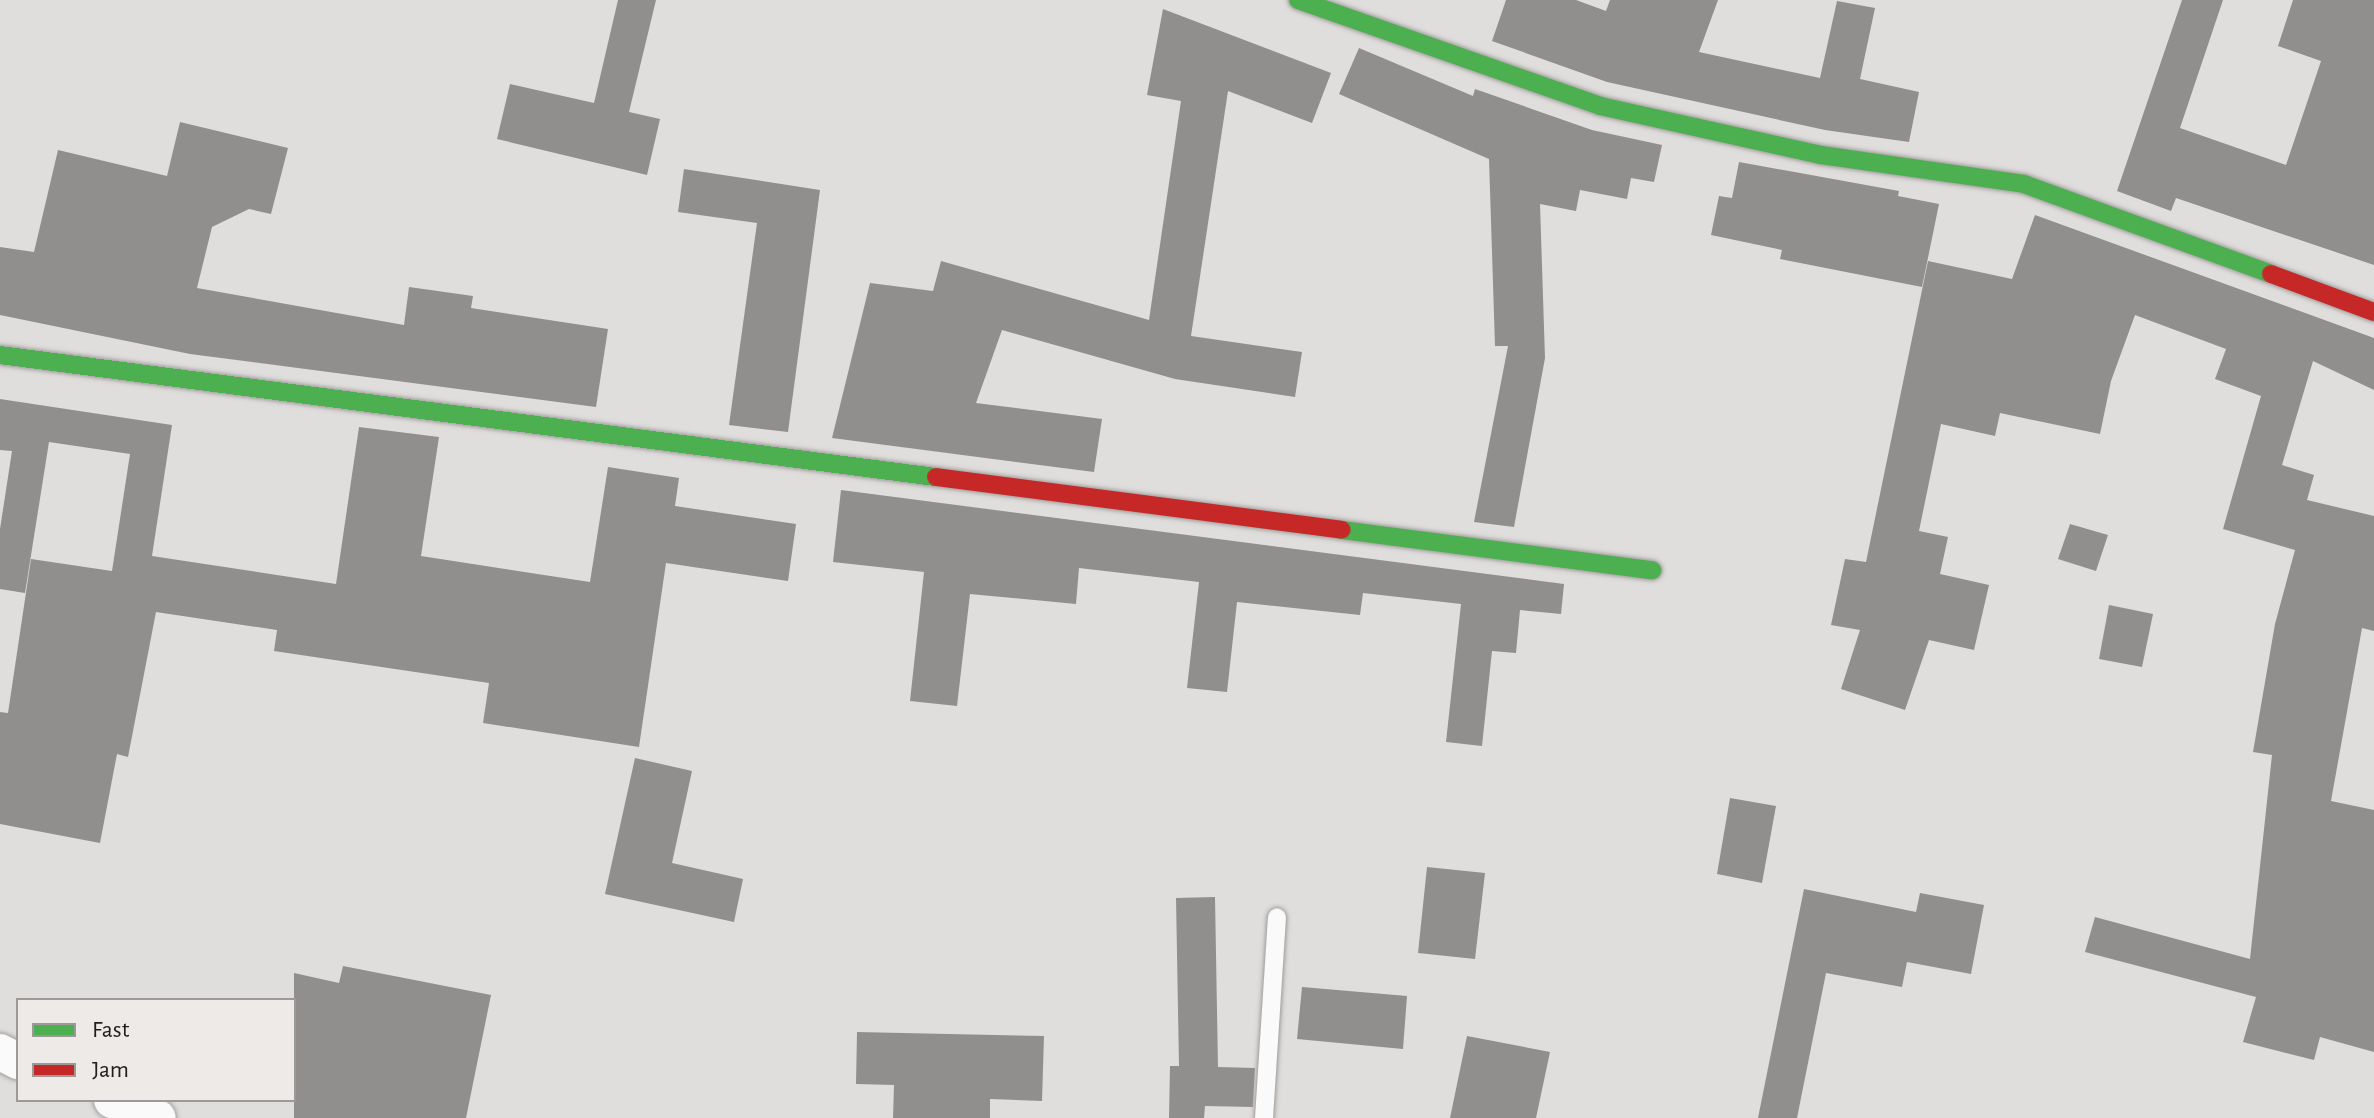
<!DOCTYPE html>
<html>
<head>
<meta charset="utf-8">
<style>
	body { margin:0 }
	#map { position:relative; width:2374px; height:1118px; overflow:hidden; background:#e0dedc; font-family:"Alegreya Sans",sans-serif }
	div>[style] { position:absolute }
	.building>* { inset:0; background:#908f8e }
	.roads { filter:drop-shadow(0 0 2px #9f9d9c) drop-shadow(0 0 2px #9f9d9c) }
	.lane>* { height:18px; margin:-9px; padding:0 9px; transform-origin:9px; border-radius:9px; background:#fafafa }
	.street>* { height:36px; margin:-18px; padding:0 18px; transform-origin:18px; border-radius:18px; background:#fafafa }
	.fast>* { height:18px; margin:-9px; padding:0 9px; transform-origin:9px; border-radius:9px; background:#4caf50 }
	.jam>* { height:18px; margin:-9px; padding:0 9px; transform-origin:9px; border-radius:9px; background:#c62828 }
	span { translate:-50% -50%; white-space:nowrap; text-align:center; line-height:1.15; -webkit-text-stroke:8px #eeeae8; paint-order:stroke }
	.legend { position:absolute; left:16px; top:998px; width:280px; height:104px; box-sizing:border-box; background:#eeeae8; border:2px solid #9c9998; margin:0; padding:10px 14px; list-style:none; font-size:24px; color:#22201f }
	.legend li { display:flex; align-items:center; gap:16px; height:40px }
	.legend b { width:40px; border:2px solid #9c9998 }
</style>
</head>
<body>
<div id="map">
	<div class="building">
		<div style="clip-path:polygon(618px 0,656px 0,629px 112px,660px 119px,647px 175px,497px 139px,510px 84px,594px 103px)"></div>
		<div style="clip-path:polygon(1506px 0,1576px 0,1606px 11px,1610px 0,1718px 0,1699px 52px,1820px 78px,1837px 1px,1875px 8px,1860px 79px,1919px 92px,1909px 142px,1825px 130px,1607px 82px,1492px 41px)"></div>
		<div style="clip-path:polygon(2182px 0,2223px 0,2180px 128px,2286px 165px,2321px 61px,2278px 46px,2293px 0,2374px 0,2374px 265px,2176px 198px,2171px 211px,2117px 191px)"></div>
		<div style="clip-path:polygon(1163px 9px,1331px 73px,1312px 123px,1228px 91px,1191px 336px,1302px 352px,1295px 397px,1175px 379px,1002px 330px,976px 403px,1102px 419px,1094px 472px,832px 438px,870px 283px,933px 291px,941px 261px,1149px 320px,1181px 101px,1147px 95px)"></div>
		<div style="clip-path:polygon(1359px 48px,1473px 96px,1475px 89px,1592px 130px,1662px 145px,1654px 182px,1631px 178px,1627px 199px,1580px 190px,1576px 211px,1540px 204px,1545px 358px,1514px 527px,1474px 522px,1508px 346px,1495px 346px,1489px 159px,1339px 94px)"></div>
		<div style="clip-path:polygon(180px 122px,288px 148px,271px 214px,249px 209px,212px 227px,197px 288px,404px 325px,409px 287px,473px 296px,471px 308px,608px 329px,596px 407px,190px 354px,0 315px,0 247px,34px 252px,58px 150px,167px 176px)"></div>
		<div style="clip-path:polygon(1739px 162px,1899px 191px,1898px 196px,1939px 204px,1922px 287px,1780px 259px,1782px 250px,1711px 235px,1719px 196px,1732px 198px)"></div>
		<div style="clip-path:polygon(684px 169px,820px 190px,788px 432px,729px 425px,757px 223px,678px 212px)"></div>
		<div style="clip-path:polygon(2035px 215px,2374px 338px,2374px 390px,2313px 361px,2282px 465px,2314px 475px,2307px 500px,2374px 516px,2374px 631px,2362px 628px,2331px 801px,2374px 810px,2374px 1052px,2320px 1037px,2314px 1060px,2243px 1042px,2256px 997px,2085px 952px,2095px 917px,2250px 959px,2272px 755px,2253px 752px,2275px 624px,2295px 550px,2223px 529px,2261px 396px,2215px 379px,2226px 349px,2135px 315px,2111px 381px,2100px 434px,2000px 413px,1995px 436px,1941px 424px,1919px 531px,1948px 537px,1940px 574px,1989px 585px,1974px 650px,1929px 640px,1905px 710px,1841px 689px,1860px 630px,1831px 625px,1845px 559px,1866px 562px,1928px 261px,2012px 279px)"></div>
		<div style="clip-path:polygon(0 399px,172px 425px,152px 556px,336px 584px,359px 427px,439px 437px,421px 556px,590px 582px,608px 467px,679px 478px,675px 506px,796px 524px,788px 581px,666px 563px,639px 747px,483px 723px,489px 683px,274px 651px,277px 630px,156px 612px,128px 757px,117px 754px,100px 843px,0 824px,0 712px,8px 713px,31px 559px,112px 571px,130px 454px,49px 442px,25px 593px,0 589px,0 529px,12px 451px,0 450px)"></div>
		<div style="clip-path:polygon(841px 490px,1564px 584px,1561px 614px,1520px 610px,1516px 653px,1492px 651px,1482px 746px,1446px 742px,1461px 604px,1363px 593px,1360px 615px,1237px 602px,1227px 692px,1187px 688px,1199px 582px,1079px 568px,1076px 604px,970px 594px,957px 706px,910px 701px,924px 572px,833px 562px)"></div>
		<div style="clip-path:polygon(2070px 524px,2108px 535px,2096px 571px,2058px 559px)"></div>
		<div style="clip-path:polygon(2109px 605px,2153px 614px,2142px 667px,2099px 659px)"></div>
		<div style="clip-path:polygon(635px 758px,692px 771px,672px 863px,743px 879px,734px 922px,605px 894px)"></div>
		<div style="clip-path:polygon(1730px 798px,1776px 806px,1762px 883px,1717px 874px)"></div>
		<div style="clip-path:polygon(1427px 867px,1485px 873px,1475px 959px,1418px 953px)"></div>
		<div style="clip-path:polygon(1804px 889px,1916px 912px,1920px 893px,1984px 905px,1971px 974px,1907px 962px,1902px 987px,1826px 973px,1797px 1118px,1758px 1118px)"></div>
		<div style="clip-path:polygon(1215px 897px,1218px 1067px,1255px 1068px,1253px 1107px,1205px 1106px,1204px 1118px,1169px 1118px,1170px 1066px,1179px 1066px,1176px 898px)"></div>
		<div style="clip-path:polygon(343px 966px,491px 995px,466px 1118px,294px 1118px,294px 973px,339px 983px)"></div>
		<div style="clip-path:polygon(1302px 987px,1407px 996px,1403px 1049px,1297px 1039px)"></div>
		<div style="clip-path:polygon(857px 1032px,1044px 1036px,1042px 1101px,990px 1099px,990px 1118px,893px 1118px,894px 1085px,856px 1084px)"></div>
		<div style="clip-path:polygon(1467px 1036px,1550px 1052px,1536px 1118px,1450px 1118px)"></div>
	</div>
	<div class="roads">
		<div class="lane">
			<div style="left:1264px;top:1118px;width:201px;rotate:-86.3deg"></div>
		</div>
		<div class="street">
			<div style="left:0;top:1052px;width:20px;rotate:27deg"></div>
			<div style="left:112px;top:1100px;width:49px;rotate:21.4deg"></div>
		</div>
		<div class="fast">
			<div style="left:1298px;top:0;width:320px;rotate:19.3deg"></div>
			<div style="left:1600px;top:106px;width:226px;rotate:12.5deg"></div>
			<div style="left:1821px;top:155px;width:205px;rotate:8.1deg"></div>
			<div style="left:2024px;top:184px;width:263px;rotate:20deg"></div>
			<div style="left:0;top:355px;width:944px;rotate:7.43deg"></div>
			<div style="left:1342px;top:530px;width:313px;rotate:7.4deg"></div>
		</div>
		<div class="jam">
			<div style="left:2271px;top:274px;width:110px;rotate:20.3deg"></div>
			<div style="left:936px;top:477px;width:409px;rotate:7.4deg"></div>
		</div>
	</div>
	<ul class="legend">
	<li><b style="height:10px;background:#4caf50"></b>Fast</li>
	<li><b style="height:10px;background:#c62828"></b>Jam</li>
	</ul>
</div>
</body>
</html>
